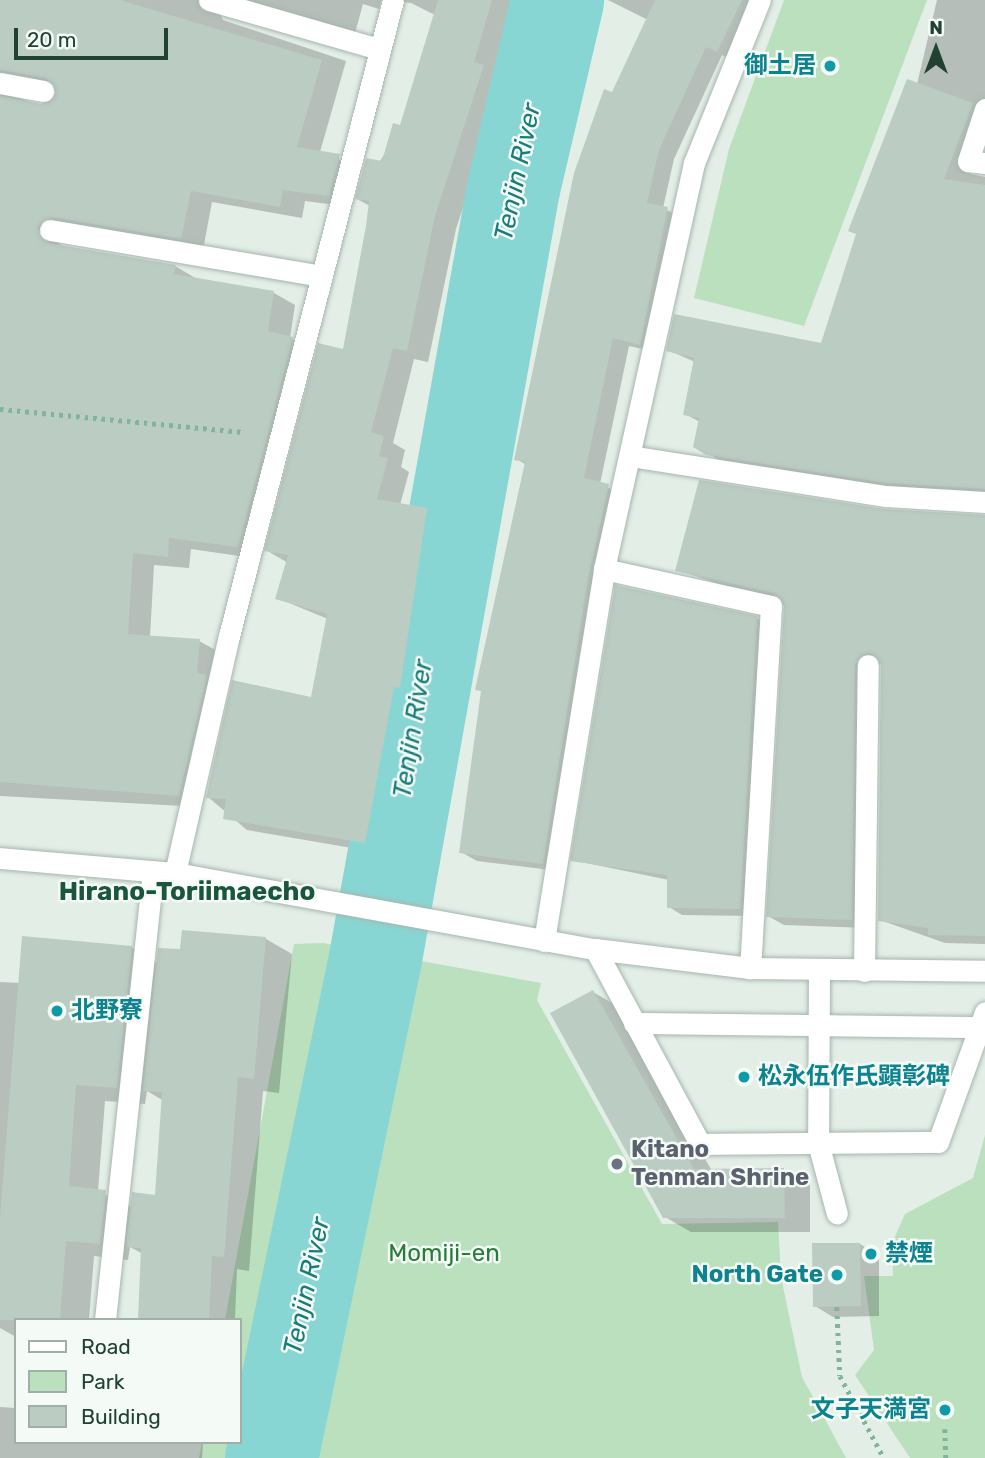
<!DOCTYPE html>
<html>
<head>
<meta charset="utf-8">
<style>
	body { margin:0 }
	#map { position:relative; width:985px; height:1458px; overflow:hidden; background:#e3eee7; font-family:Rubik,"Noto Sans JP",sans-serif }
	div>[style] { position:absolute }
	.green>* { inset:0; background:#bbe0be }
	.shadow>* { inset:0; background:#0003 }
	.river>* { height:93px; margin:-46.5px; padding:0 46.5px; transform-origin:46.5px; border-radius:46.5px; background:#88d6d4 }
	.building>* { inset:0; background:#bbccc2 }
	.path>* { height:4.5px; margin-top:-2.25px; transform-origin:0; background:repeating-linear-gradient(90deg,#81b49b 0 3.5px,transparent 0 8.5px) }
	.roads { filter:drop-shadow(0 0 2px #a5b7ad) drop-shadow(0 0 2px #a5b7ad) }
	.minor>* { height:21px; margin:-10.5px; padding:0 10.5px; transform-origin:10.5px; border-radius:10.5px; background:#fff }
	.dots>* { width:19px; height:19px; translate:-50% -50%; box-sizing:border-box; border:4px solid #f4faf6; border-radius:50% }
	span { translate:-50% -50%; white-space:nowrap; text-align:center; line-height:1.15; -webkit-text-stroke:5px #f4faf6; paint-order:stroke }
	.culture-label { font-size:24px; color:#0d838f; font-weight:700 }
	.right { translate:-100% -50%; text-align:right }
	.left { translate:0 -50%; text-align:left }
	.worship-label { font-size:24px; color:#5b616d; font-weight:700 }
	.park-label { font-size:24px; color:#287b39 }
	.water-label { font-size:26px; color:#177c7a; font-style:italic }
	.neighbourhood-label { font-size:26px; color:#1b553c; font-weight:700 }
	.legend { position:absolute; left:14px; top:1318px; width:228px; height:126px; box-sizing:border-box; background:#f4faf6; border:2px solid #a0b0a8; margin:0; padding:9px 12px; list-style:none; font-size:21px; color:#214133 }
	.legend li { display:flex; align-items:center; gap:14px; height:35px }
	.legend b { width:35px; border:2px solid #a0b0a8 }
	.north { position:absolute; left:901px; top:14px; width:70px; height:70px; -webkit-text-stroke:5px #f4faf6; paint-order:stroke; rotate:0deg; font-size:19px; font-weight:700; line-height:28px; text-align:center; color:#214133 }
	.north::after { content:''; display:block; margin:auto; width:24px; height:32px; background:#214133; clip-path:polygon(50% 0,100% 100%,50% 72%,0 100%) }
	.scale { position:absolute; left:14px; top:28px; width:154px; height:32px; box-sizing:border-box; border:4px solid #214133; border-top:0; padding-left:9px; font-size:21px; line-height:24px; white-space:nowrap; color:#214133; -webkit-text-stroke:5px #f4faf6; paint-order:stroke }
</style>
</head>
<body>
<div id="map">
	<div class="green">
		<div style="clip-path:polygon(784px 0,927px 0,804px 326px,694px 298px,729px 149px)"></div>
		<div style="clip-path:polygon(323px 943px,541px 983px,537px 1000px,662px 1224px,778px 1222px,781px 1277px,802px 1377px,846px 1458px,199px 1458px,202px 1442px,240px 1442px,240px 1320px,225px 1320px,294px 944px)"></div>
		<div style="clip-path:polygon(985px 1135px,985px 1458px,910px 1458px,855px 1375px,874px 1350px,864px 1276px,893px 1276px,892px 1243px,905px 1214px,973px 1178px)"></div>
	</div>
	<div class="shadow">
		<div style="clip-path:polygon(evenodd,0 0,233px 0,217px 8px,223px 20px,346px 61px,320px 152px,361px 168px,351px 207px,305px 201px,302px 218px,212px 202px,203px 250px,61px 234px,59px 247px,175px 266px,197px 279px,274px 293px,295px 305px,290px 338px,314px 351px,260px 559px,191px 549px,189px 568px,154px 565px,150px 637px,199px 641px,221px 653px,219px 684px,228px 689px,201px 807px,0 796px,0 0,57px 88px,54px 101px,41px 106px,8px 94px,57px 88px)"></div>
		<div style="clip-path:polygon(240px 0,381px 0,379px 9px,363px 4px,355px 33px)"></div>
		<div style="clip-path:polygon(383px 0,515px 0,496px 74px,505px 79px,456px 229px,428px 362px,414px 359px,393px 443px,405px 450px,401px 467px,409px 472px,400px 505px,448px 522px,421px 699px,416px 698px,387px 854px,247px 830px,208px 797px,313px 699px,328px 619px,277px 598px,288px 563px,266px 550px,344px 352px,370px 206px,357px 199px,401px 127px,435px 15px,411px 3px)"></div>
		<div style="clip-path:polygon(608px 0,761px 0,733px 60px,722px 55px,674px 159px,663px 208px,683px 218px,656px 352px,629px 346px,600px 484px,624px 495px,559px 871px,477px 861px,461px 852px,483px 692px,477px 689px,527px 465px,516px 459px,612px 94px,648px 20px)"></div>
		<div style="clip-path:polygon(937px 0,985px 0,985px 124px,970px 174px,985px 177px,985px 496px,905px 491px,724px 463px,695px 446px,700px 422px,685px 414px,695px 362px,668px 350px,822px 345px,917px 84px)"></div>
		<div style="clip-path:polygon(885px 511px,985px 517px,985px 944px,945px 943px,880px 920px,881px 663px,870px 674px,867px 928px,784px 925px,768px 916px,786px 606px,677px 570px)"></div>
		<div style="clip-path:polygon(757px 618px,770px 626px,753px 916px,682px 915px,669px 907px,669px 880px,572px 860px)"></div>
		<div style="clip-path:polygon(evenodd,183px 932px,266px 939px,292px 954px,279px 1093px,263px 1091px,249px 1271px,237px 1269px,235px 1320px,140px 1320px,143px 1254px,130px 1247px,128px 1260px,94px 1256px,89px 1320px,16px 1320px,16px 1337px,0 1328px,0 982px,20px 983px,131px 947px,158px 963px,181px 951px,183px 932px,147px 1091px,164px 1101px,156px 1197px,132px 1207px,98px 1191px,105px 1101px,145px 1104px,147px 1091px)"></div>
		<div style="clip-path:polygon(593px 992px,619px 1007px,712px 1171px,784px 1170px,810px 1185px,810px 1232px,691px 1232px,665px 1217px)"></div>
		<div style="clip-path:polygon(860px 1244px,879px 1255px,879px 1316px,833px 1317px,815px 1306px)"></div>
		<div style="clip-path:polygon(0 1407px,16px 1408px,16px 1442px,203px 1442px,202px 1458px,0 1458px)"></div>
	</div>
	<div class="river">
		<div style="left:271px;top:1458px;width:511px;rotate:-78.25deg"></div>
		<div style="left:375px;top:958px;width:782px;rotate:-79.84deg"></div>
		<div style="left:513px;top:188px;width:193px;rotate:-76.8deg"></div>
	</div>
	<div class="building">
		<div style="clip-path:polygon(0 0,120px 0,322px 60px,297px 147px,340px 154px,329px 196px,283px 190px,280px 207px,191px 191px,181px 239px,52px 217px,37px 227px,48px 243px,176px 265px,174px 274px,274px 291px,268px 331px,293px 337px,238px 547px,169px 538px,168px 557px,133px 553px,128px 634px,200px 639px,197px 673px,207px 675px,179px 796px,0 782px,0 96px,41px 104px,56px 93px,46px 78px,0 70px)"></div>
		<div style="clip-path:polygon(438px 0,492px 0,474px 62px,484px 65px,435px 216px,407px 351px,393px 348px,371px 432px,384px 436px,379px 456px,388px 458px,377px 499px,427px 508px,400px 688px,394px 687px,365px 843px,223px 819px,226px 799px,206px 798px,232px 680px,311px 697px,327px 614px,275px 599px,288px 555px,264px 551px,318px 343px,343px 349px,366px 226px,369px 201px,355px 199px,366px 158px,382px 161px,393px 123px,400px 125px)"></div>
		<div style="clip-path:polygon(655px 0,742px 0,717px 52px,706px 47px,659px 150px,647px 203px,668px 207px,640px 345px,613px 338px,584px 478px,609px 484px,588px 578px,543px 864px,459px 853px,481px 691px,475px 690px,525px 462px,514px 460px,574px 173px,604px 89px,612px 92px)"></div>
		<div style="clip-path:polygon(907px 79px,973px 103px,944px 179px,985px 185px,985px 489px,887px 483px,706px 455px,693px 447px,699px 418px,683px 415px,694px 358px,666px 351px,674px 314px,821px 343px,856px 234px,848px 231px)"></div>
		<div style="clip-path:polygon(699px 480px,884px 509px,985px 515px,985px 936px,928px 935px,928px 928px,878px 921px,881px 665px,869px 652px,855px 665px,852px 920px,766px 917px,784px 606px,774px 593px,675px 571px)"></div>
		<div style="clip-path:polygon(615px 585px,757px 616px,740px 909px,667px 908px,667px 875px,570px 861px)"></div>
		<div style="clip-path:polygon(182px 930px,266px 937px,254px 1079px,238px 1077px,224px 1257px,212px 1256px,209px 1320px,138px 1320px,141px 1248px,126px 1247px,132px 1192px,155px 1195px,162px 1092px,143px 1091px,158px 948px,180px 949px)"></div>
		<div style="clip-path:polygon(22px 936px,132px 946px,117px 1088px,76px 1085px,69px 1186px,106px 1190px,100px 1244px,66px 1241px,60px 1320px,0 1320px,0 1218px)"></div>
		<div style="clip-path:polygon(593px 990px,694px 1169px,784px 1168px,785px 1218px,663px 1218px,550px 1013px)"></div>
		<div style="clip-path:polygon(812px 1243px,860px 1243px,861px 1306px,813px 1307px)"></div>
	</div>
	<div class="path">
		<div style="left:0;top:409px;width:244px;rotate:5.4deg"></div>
		<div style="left:837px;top:1307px;width:69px;rotate:87.5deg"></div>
		<div style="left:840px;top:1376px;width:93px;rotate:61.8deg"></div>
		<div style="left:945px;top:1429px;width:29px;rotate:88deg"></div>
	</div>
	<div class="roads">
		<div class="minor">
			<div style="left:209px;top:0;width:177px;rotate:16.1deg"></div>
			<div style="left:0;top:83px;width:44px;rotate:10.5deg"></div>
			<div style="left:985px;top:109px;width:55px;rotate:108.1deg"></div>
			<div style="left:968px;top:161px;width:17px;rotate:7deg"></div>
			<div style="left:50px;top:230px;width:275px;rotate:9.6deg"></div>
			<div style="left:630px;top:456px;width:259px;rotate:8.9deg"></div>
			<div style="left:886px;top:496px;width:99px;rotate:3.5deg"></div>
			<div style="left:604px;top:569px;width:171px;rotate:12.5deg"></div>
			<div style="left:771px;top:606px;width:363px;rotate:93.3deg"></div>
			<div style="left:0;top:858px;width:176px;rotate:4.9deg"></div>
			<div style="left:175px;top:873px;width:427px;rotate:10.3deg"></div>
			<div style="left:595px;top:949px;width:156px;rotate:7deg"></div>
			<div style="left:750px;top:968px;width:235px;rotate:0.7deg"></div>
			<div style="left:175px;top:873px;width:243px;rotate:-77.2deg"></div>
			<div style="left:229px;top:636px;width:657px;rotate:-75.54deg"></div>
			<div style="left:544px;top:941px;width:377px;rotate:-80.8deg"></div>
			<div style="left:604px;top:569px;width:416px;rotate:-77.5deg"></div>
			<div style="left:694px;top:163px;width:176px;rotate:-68deg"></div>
			<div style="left:595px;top:949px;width:221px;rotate:61.7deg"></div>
			<div style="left:700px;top:1144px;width:238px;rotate:-0.5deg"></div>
			<div style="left:938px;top:1142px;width:138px;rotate:-70.1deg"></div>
			<div style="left:819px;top:970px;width:173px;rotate:90.3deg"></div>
			<div style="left:818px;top:1143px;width:73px;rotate:75deg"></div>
			<div style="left:864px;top:971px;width:306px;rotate:-89.3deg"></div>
			<div style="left:634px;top:1023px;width:346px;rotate:0.7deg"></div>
			<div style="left:105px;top:1320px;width:451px;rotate:-83.9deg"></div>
		</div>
	</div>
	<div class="dots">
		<div style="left:830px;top:66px;background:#0f9aa8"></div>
		<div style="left:57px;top:1011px;background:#0f9aa8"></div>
		<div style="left:744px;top:1077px;background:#0f9aa8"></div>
		<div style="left:617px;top:1164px;background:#6b7280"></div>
		<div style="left:871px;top:1254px;background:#0f9aa8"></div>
		<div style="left:837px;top:1275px;background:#0f9aa8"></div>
		<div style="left:945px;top:1410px;background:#0f9aa8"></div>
	</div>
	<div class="culture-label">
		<span class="right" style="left:816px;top:66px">御土居</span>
		<span class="left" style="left:71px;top:1011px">北野寮</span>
		<span class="left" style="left:758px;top:1077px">松永伍作氏顕彰碑</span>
		<span class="left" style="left:885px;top:1254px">禁煙</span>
		<span class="right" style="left:823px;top:1275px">North Gate</span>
		<span class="right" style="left:931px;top:1410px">文子天満宮</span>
	</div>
	<div class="worship-label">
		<span class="left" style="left:631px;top:1164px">Kitano<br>Tenman Shrine</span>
	</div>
	<div class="park-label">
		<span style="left:444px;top:1254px">Momiji-en</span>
	</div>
	<div class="water-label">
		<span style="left:518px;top:172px;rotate:-78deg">Tenjin River</span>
		<span style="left:413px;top:729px;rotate:-81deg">Tenjin River</span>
		<span style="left:307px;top:1286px;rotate:-78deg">Tenjin River</span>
	</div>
	<div class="neighbourhood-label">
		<span style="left:187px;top:892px">Hirano-Toriimaecho</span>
	</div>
	<ul class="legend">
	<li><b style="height:9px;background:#fff"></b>Road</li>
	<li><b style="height:19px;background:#bbe0be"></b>Park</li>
	<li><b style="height:19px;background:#bbccc2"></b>Building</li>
	</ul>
	<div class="north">N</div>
	<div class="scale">20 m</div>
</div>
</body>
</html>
